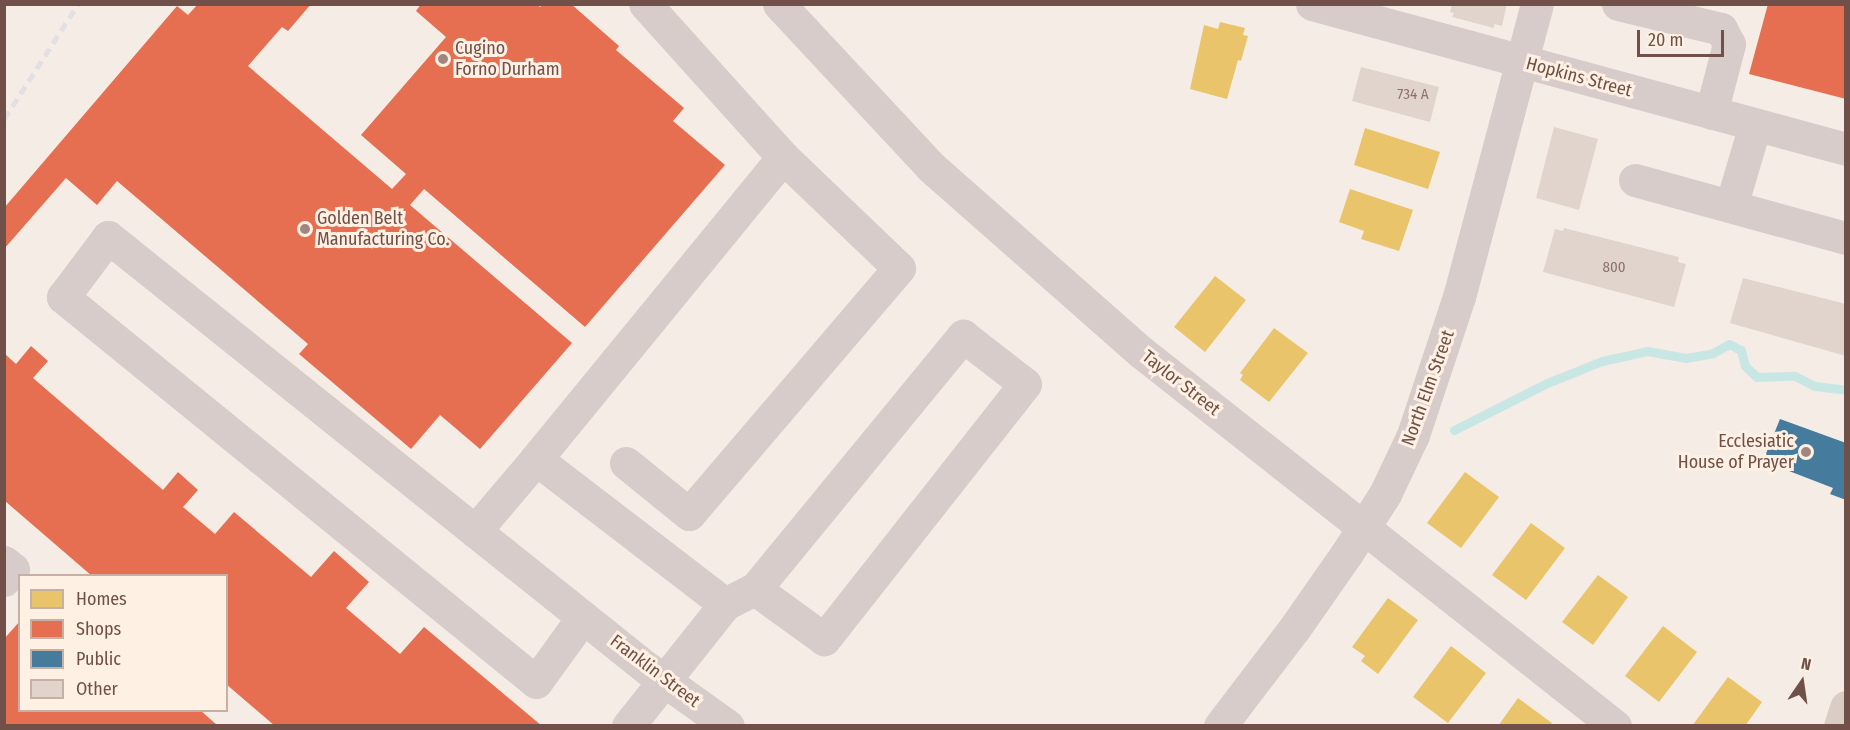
<!DOCTYPE html>
<html>
<head>
<meta charset="utf-8">
<style>
	body { margin:0 }
	#map { position:relative; width:1850px; height:730px; overflow:hidden; background:#f5ede5; font-family:"Fira Sans Condensed",sans-serif }
	div>[style] { position:absolute }
	.homes>* { inset:0; background:#e9c46a }
	.shops>* { inset:0; background:#e76f51 }
	.public>* { inset:0; background:#457b9d }
	.stream>* { height:9px; margin:-4.5px; padding:0 4.5px; transform-origin:4.5px; border-radius:4.5px; background:#c8e6e4 }
	.building>* { inset:0; background:#e1d4cd }
	.minor>* { height:33px; margin:-16.5px; padding:0 16.5px; transform-origin:16.5px; border-radius:16.5px; background:#d7ccc9 }
	.major>* { height:33px; margin:-16.5px; padding:0 16.5px; transform-origin:16.5px; border-radius:16.5px; background:#d9cdc5 }
	.rail>* { height:4.5px; margin-top:-2.25px; transform-origin:0; background:repeating-linear-gradient(90deg,#e2e0e2 0 9px,transparent 0 15px) }
	.dots>* { width:16px; height:16px; translate:-50% -50%; box-sizing:border-box; border:3px solid #fff0e4; border-radius:50% }
	span { translate:-50% -50%; white-space:nowrap; text-align:center; line-height:1.15; -webkit-text-stroke:6px #fff0e4; paint-order:stroke }
	.number-label { font-size:15px; color:#8e736c }
	.number-label span { -webkit-text-stroke-width:0 }
	.poi-label { font-size:18px; color:#705048 }
	.left { translate:0 -50%; text-align:left }
	.right { translate:-100% -50%; text-align:right }
	.street-label { font-size:18px; color:#705048 }
	.frame { position:absolute; inset:0; border:6px solid #705048; pointer-events:none }
	.legend { position:absolute; left:18px; top:574px; width:210px; height:138px; box-sizing:border-box; background:#fff0e4; border:2px solid #c6b0a6; margin:0; padding:8px 10px; list-style:none; font-size:18px; color:#705048 }
	.legend li { display:flex; align-items:center; gap:12px; height:30px }
	.legend b { width:30px; border:2px solid #c6b0a6 }
	.north { position:absolute; left:1772px; top:652px; width:60px; height:60px; -webkit-text-stroke:4px #fff0e4; paint-order:stroke; rotate:13deg; font-size:16px; font-weight:700; line-height:24px; text-align:center; color:#705048 }
	.north::after { content:''; display:block; margin:auto; width:21px; height:27px; background:#705048; clip-path:polygon(50% 0,100% 100%,50% 72%,0 100%) }
	.scale { position:absolute; left:1637px; top:30px; width:87px; height:27px; box-sizing:border-box; border:3px solid #705048; border-top:0; padding-left:8px; font-size:18px; line-height:21px; white-space:nowrap; color:#705048; -webkit-text-stroke:4px #fff0e4; paint-order:stroke }
</style>
</head>
<body>
<div id="map">
	<div class="homes">
		<div style="clip-path:polygon(1220px 22px,1245px 28px,1243px 35px,1248px 36px,1241px 61px,1238px 60px,1227px 99px,1190px 89px,1204px 25px,1218px 29px)"></div>
		<div style="clip-path:polygon(1365px 128px,1440px 152px,1428px 189px,1354px 165px)"></div>
		<div style="clip-path:polygon(1350px 189px,1413px 210px,1399px 251px,1361px 239px,1364px 231px,1339px 222px)"></div>
		<div style="clip-path:polygon(1215px 276px,1246px 300px,1205px 352px,1174px 327px)"></div>
		<div style="clip-path:polygon(1274px 328px,1308px 353px,1269px 402px,1240px 380px,1243px 375px,1240px 373px)"></div>
		<div style="clip-path:polygon(1465px 472px,1499px 497px,1461px 548px,1427px 523px)"></div>
		<div style="clip-path:polygon(1531px 523px,1565px 548px,1526px 600px,1492px 575px)"></div>
		<div style="clip-path:polygon(1598px 575px,1628px 597px,1593px 645px,1562px 622px)"></div>
		<div style="clip-path:polygon(1388px 598px,1418px 620px,1378px 674px,1361px 661px,1365px 656px,1352px 647px)"></div>
		<div style="clip-path:polygon(1663px 626px,1697px 652px,1659px 702px,1625px 676px)"></div>
		<div style="clip-path:polygon(1451px 646px,1486px 673px,1448px 723px,1413px 697px)"></div>
		<div style="clip-path:polygon(1728px 677px,1762px 702px,1745px 726px,1692px 726px)"></div>
		<div style="clip-path:polygon(1518px 698px,1552px 723px,1550px 726px,1498px 726px)"></div>
	</div>
	<div class="shops">
		<div style="clip-path:polygon(198px 4px,311px 4px,288px 31px,282px 27px,248px 66px,392px 189px,406px 174px,361px 135px,446px 37px,416px 11px,421px 4px,537px 4px,540px 7px,543px 4px,571px 4px,619px 46px,616px 50px,684px 108px,673px 121px,725px 165px,585px 327px,424px 189px,410px 205px,572px 343px,480px 449px,440px 415px,411px 449px,299px 354px,308px 344px,117px 181px,97px 205px,66px 178px,4px 249px,4px 208px,177px 6px,188px 15px)"></div>
		<div style="clip-path:polygon(1768px 4px,1846px 4px,1846px 99px,1749px 74px)"></div>
		<div style="clip-path:polygon(31px 346px,48px 361px,33px 378px,163px 490px,178px 472px,198px 490px,183px 507px,215px 534px,234px 512px,311px 577px,334px 551px,369px 582px,346px 608px,400px 654px,424px 627px,542px 726px,275px 726px,226px 684px,226px 576px,92px 576px,5px 501px,5px 354px,16px 364px)"></div>
		<div style="clip-path:polygon(20px 621px,20px 710px,200px 710px,218px 726px,6px 726px,4px 639px)"></div>
	</div>
	<div class="public">
		<div style="clip-path:polygon(1780px 419px,1846px 443px,1846px 500px,1830px 494px,1833px 488px,1763px 461px)"></div>
	</div>
	<div class="stream">
		<div style="left:1454px;top:430px;width:104px;rotate:-26.8deg"></div>
		<div style="left:1547px;top:383px;width:59px;rotate:-21.8deg"></div>
		<div style="left:1602px;top:361px;width:46px;rotate:-12.5deg"></div>
		<div style="left:1647px;top:351px;width:40px;rotate:10deg"></div>
		<div style="left:1686px;top:358px;width:27px;rotate:-10deg"></div>
		<div style="left:1713px;top:353px;width:18px;rotate:-29deg"></div>
		<div style="left:1729px;top:344px;width:13px;rotate:27deg"></div>
		<div style="left:1741px;top:350px;width:16px;rotate:76deg"></div>
		<div style="left:1745px;top:366px;width:16px;rotate:43deg"></div>
		<div style="left:1757px;top:377px;width:38px;rotate:-2deg"></div>
		<div style="left:1795px;top:376px;width:22px;rotate:27deg"></div>
		<div style="left:1815px;top:386px;width:31px;rotate:7deg"></div>
	</div>
	<div class="building">
		<div style="clip-path:polygon(1452px 4px,1507px 4px,1502px 26px,1494px 24px,1494px 28px,1452px 17px,1454px 13px,1450px 12px)"></div>
		<div style="clip-path:polygon(1361px 67px,1439px 87px,1430px 122px,1352px 101px)"></div>
		<div style="clip-path:polygon(1554px 127px,1598px 139px,1579px 210px,1536px 198px)"></div>
		<div style="clip-path:polygon(1564px 228px,1679px 257px,1678px 262px,1686px 264px,1674px 307px,1543px 272px,1555px 229px,1563px 231px)"></div>
		<div style="clip-path:polygon(1743px 278px,1846px 304px,1846px 356px,1730px 323px)"></div>
	</div>
	<div class="minor">
		<div style="left:779px;top:4px;width:223px;rotate:47deg"></div>
		<div style="left:931px;top:167px;width:280px;rotate:41.4deg"></div>
		<div style="left:1141px;top:352px;width:604px;rotate:38.27deg"></div>
		<div style="left:1312px;top:4px;width:553px;rotate:15.19deg"></div>
		<div style="left:1618px;top:4px;width:106px;rotate:13.6deg"></div>
		<div style="left:1721px;top:29px;width:17px;rotate:62deg"></div>
		<div style="left:1729px;top:44px;width:71px;rotate:104.6deg"></div>
		<div style="left:1635px;top:180px;width:219px;rotate:15.4deg"></div>
		<div style="left:1731px;top:206px;width:84px;rotate:-73.5deg"></div>
		<div style="left:536px;top:459px;width:390px;rotate:-50.7deg"></div>
		<div style="left:626px;top:463px;width:81px;rotate:39deg"></div>
		<div style="left:689px;top:514px;width:323px;rotate:-49.5deg"></div>
		<div style="left:899px;top:268px;width:161px;rotate:-136.3deg"></div>
		<div style="left:783px;top:157px;width:206px;rotate:-132deg"></div>
		<div style="left:475px;top:531px;width:221px;rotate:38.6deg"></div>
		<div style="left:648px;top:669px;width:98px;rotate:35.5deg"></div>
		<div style="left:4px;top:562px;width:11px;rotate:38deg"></div>
		<div style="left:13px;top:569px;width:14px;rotate:129deg"></div>
		<div style="left:583px;top:617px;width:80px;rotate:125.9deg"></div>
		<div style="left:536px;top:682px;width:610px;rotate:-140.86deg"></div>
		<div style="left:63px;top:297px;width:75px;rotate:-53.1deg"></div>
		<div style="left:108px;top:237px;width:470px;rotate:38.7deg"></div>
		<div style="left:475px;top:531px;width:94px;rotate:-49.7deg"></div>
		<div style="left:536px;top:459px;width:238px;rotate:37.5deg"></div>
		<div style="left:725px;top:604px;width:34px;rotate:-27deg"></div>
		<div style="left:755px;top:589px;width:328px;rotate:-50.6deg"></div>
		<div style="left:963px;top:336px;width:78px;rotate:37.7deg"></div>
		<div style="left:1025px;top:384px;width:325px;rotate:128.2deg"></div>
		<div style="left:824px;top:639px;width:85px;rotate:-144.1deg"></div>
		<div style="left:628px;top:726px;width:156px;rotate:-51.5deg"></div>
		<div style="left:1220px;top:726px;width:122px;rotate:-52.7deg"></div>
		<div style="left:1294px;top:629px;width:93px;rotate:-55.1deg"></div>
		<div style="left:1347px;top:553px;width:70px;rotate:-57.2deg"></div>
		<div style="left:1385px;top:494px;width:65px;rotate:-64.6deg"></div>
		<div style="left:1413px;top:435px;width:145px;rotate:-71.6deg"></div>
		<div style="left:1459px;top:297px;width:303px;rotate:-75.1deg"></div>
	</div>
	<div class="major">
		<div style="left:1840px;top:726px;width:20px;rotate:-72deg"></div>
	</div>
	<div class="rail">
		<div style="left:4px;top:119px;width:137px;rotate:-57.2deg"></div>
	</div>
	<div class="dots">
		<div style="left:443px;top:59px;background:#9f877f"></div>
		<div style="left:305px;top:229px;background:#9f877f"></div>
		<div style="left:1806px;top:452px;background:#9f877f"></div>
	</div>
	<div class="number-label">
		<span style="left:1413px;top:95px">734 A</span>
		<span style="left:1614px;top:268px">800</span>
	</div>
	<div class="poi-label">
		<span class="left" style="left:455px;top:59px">Cugino<br>Forno Durham</span>
		<span class="left" style="left:317px;top:229px">Golden Belt<br>Manufacturing Co.</span>
		<span class="right" style="left:1794px;top:452px">Ecclesiatic<br>House of Prayer</span>
	</div>
	<div class="street-label">
		<span style="left:1579px;top:77px;rotate:15deg">Hopkins Street</span>
		<span style="left:1181px;top:383px;rotate:38deg">Taylor Street</span>
		<span style="left:1428px;top:388px;rotate:-70deg">North Elm Street</span>
		<span style="left:655px;top:671px;rotate:37deg">Franklin Street</span>
	</div>
	<div class="frame"></div>
	<ul class="legend">
	<li><b style="height:16px;background:#e9c46a"></b>Homes</li>
	<li><b style="height:16px;background:#e76f51"></b>Shops</li>
	<li><b style="height:16px;background:#457b9d"></b>Public</li>
	<li><b style="height:16px;background:#e1d4cd"></b>Other</li>
	</ul>
	<div class="north">N</div>
	<div class="scale">20 m</div>
</div>
</body>
</html>
